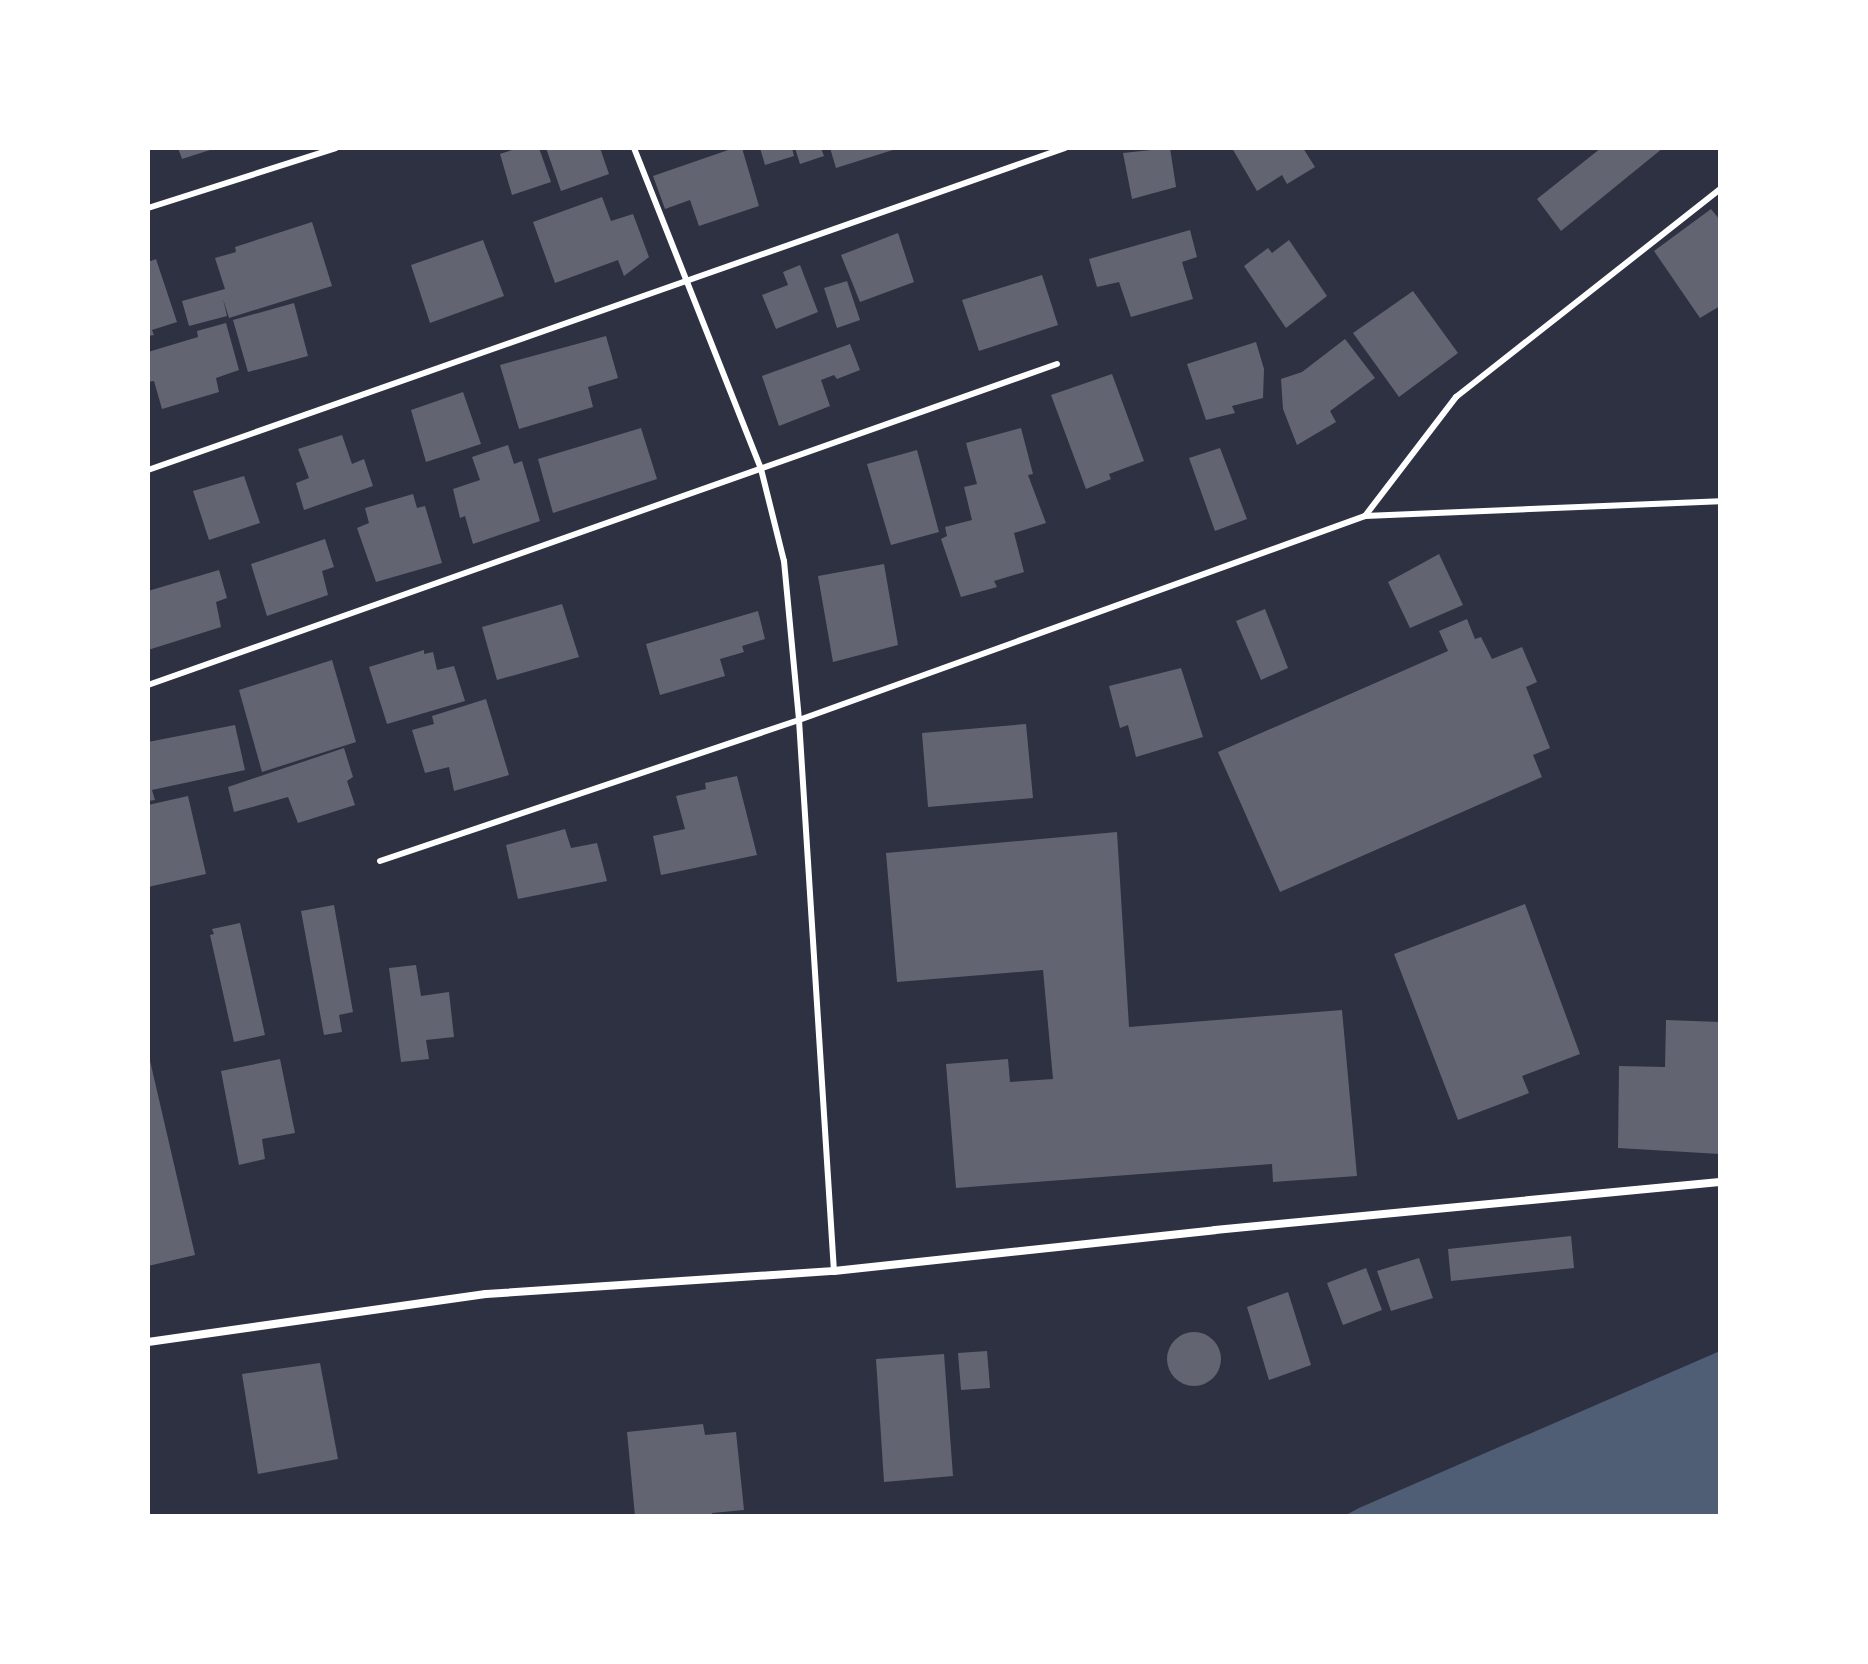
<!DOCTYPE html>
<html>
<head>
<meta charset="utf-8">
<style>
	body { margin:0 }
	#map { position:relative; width:1868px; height:1664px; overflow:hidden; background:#2d3142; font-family:"Nunito Sans",sans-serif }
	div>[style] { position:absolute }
	.water>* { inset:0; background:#4f5d75 }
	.building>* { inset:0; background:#626471 }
	.round { border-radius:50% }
	.service>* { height:6px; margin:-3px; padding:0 3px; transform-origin:3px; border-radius:3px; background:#fff }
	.minor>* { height:8px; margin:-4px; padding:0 4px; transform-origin:4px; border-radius:4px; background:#fff }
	span { translate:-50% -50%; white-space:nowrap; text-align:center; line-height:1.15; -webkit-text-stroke:7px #fff; paint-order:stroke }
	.frame { position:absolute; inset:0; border:150px solid #fff; pointer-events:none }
</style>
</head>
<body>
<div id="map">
	<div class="water">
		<div style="clip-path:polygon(1720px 1351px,1720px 1516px,1344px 1516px,1359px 1508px)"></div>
	</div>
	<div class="building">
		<div style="clip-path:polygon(178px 148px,209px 148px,210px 150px,182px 159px)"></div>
		<div style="clip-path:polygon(518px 148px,539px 148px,551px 182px,512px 195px,500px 154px)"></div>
		<div style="clip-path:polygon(546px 148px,600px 148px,609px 174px,561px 191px)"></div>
		<div style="clip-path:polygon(734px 148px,742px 148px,759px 206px,699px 226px,690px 200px,665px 209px,653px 176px)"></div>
		<div style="clip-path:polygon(760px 148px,792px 148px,794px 156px,765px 165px)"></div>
		<div style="clip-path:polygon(795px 148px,821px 148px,824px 156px,800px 164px)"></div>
		<div style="clip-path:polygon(830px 148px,896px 148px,896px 149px,836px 168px)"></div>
		<div style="clip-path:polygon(1170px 148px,1176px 187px,1132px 199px,1123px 153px)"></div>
		<div style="clip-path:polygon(1232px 148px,1303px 148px,1315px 167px,1287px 184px,1282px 175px,1257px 191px)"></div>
		<div style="clip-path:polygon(1601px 148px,1663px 148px,1561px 231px,1537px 199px)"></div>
		<div style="clip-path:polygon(602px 197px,611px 221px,633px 214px,649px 257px,624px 276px,618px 260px,555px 283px,533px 222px)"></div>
		<div style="clip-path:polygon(1711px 209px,1720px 220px,1720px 306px,1700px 318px,1654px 251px)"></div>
		<div style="clip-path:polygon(312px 222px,332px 286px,229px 318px,223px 299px,227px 316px,189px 326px,182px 301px,225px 289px,215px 258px,236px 252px,235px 247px)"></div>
		<div style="clip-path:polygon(1190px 230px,1197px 257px,1182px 262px,1193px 299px,1131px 317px,1119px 282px,1097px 287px,1089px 259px)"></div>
		<div style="clip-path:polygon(898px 233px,914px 282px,860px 302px,841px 255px)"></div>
		<div style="clip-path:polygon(483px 240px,504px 296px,430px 323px,411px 265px)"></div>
		<div style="clip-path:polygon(1289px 240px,1327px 296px,1286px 328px,1244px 266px,1268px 248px,1272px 253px)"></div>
		<div style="clip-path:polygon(156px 259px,177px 322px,152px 330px,154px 335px,148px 336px,148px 262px)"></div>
		<div style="clip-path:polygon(800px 265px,818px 312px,776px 329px,762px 295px,788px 285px,783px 272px)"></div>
		<div style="clip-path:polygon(1042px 275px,1058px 325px,979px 351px,962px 300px)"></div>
		<div style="clip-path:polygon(847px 281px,860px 320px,837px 328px,824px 288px)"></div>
		<div style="clip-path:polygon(1413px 291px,1458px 353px,1399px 397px,1353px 333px)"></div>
		<div style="clip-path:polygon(294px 303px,308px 356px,248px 372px,233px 320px)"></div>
		<div style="clip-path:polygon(226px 323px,239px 370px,216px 378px,219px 392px,162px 409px,154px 381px,148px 382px,148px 352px,198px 337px,197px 331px)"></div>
		<div style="clip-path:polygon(606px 336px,618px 378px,588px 387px,593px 407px,519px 429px,500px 365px)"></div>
		<div style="clip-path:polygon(1345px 339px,1375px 378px,1330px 411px,1336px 422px,1297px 445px,1283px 409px,1281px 379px,1302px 372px)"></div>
		<div style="clip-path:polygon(1256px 342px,1264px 369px,1263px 398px,1232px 406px,1235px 413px,1206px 420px,1187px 364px)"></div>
		<div style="clip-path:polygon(850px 344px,860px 370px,837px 379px,834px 375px,821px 380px,830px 406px,779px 426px,762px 376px)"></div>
		<div style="clip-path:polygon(1112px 374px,1144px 461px,1109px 474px,1111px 479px,1086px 489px,1051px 395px)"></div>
		<div style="clip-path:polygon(463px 392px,481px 444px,426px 462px,411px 410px)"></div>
		<div style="clip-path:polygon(641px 428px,657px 479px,553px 513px,538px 459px)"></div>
		<div style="clip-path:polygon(1021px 428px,1033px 474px,1028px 475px,1046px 523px,1014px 533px,1024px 572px,994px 581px,997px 587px,961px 597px,941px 539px,947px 536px,945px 527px,972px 520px,964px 487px,977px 484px,966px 443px)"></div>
		<div style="clip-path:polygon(342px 435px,352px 464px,364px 459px,373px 486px,304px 510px,296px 483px,309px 478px,298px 449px)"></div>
		<div style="clip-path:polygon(508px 445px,514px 464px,522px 461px,540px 521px,473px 544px,465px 516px,460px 518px,453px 489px,480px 480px,472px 457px)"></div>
		<div style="clip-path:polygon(1220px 448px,1247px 519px,1215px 531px,1189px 458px)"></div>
		<div style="clip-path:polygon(917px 450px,939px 532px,891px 545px,867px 464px)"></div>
		<div style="clip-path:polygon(244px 476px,260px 523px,209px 540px,193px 491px)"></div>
		<div style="clip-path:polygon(413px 494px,417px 508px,425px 506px,442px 563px,376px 582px,357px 528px,369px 523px,365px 508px)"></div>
		<div style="clip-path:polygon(325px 539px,334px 567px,322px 571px,328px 595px,267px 616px,251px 564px)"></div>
		<div style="clip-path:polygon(1439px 554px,1463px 605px,1410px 628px,1388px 582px)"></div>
		<div style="clip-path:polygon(884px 564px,898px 645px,833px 662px,818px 576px)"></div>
		<div style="clip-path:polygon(219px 570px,227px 598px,216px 602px,221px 627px,148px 650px,148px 591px)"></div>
		<div style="clip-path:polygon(562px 604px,579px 657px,497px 680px,482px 627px)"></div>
		<div style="clip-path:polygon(1265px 609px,1288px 668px,1261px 680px,1236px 621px)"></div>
		<div style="clip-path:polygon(758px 611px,765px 639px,742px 646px,744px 652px,720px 659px,725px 676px,660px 695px,646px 644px)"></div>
		<div style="clip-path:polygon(1467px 619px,1475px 639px,1481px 637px,1492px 659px,1522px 647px,1537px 682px,1526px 687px,1550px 748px,1533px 755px,1542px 777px,1280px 892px,1218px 752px,1448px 651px,1439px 631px)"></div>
		<div style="clip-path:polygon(424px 650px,424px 654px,433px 652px,437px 670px,454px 666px,465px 701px,387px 724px,369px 667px)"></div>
		<div style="clip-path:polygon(332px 660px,356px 742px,262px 772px,239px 690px)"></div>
		<div style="clip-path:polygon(1181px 668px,1203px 737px,1136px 757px,1128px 725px,1120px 728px,1109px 686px)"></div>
		<div style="clip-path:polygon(486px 699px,509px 775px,454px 791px,449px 767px,425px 773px,412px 730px,434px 724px,432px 716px)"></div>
		<div style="clip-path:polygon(1026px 724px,1033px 798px,928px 807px,922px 733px)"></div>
		<div style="clip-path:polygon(235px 725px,245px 770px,152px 790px,155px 800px,148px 801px,148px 742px)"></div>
		<div style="clip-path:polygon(344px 748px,353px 777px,347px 781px,355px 805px,298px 823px,288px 797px,234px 812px,228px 787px)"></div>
		<div style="clip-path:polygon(737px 776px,757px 855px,661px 875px,653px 836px,685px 829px,676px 796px,706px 789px,705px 783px)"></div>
		<div style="clip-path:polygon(188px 796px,206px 874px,148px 887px,148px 805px)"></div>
		<div style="clip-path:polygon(565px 829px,571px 848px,597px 843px,607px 881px,518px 899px,506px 845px)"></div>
		<div style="clip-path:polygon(1117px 832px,1129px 1027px,1342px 1010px,1357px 1176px,1273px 1182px,1272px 1164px,956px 1188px,946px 1064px,1008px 1059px,1010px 1082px,1053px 1079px,1043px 970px,897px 982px,886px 853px)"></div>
		<div style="clip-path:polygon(1525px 904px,1580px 1054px,1522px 1076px,1529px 1093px,1458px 1120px,1394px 954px)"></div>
		<div style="clip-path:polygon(334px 905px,353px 1012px,339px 1015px,342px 1032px,324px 1035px,301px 911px)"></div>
		<div style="clip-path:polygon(240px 923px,265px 1035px,234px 1042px,210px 935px,214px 934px,212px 929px)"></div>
		<div style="clip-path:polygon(416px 965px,421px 996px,449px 992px,454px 1037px,426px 1040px,429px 1059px,401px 1062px,389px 968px)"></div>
		<div style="clip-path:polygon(1666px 1020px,1720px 1022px,1720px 1154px,1618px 1148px,1619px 1066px,1665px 1067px)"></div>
		<div style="clip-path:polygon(148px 1052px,195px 1255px,148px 1266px)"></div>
		<div style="clip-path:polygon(280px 1059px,295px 1133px,262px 1139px,265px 1159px,239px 1165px,221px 1071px)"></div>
		<div style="clip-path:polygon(1571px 1236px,1574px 1268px,1451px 1281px,1448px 1249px)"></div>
		<div style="clip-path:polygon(1419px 1258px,1433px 1298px,1391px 1311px,1377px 1271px)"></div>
		<div style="clip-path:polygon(1366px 1268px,1382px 1310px,1343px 1325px,1327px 1283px)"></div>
		<div style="clip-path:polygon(1288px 1292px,1311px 1365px,1269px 1380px,1247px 1307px)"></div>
		<div class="round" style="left:1167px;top:1332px;width:54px;height:54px"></div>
		<div style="clip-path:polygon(987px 1351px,990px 1388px,961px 1390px,958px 1353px)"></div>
		<div style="clip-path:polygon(944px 1354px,953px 1476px,884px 1482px,876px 1359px)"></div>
		<div style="clip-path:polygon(320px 1363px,338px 1459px,258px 1474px,242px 1374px)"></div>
		<div style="clip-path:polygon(703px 1424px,705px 1435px,736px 1432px,744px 1510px,712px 1513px,713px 1516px,635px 1516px,627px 1432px)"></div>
	</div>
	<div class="service">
		<div style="left:634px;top:148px;width:345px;rotate:68.4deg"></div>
		<div style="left:761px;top:469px;width:95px;rotate:76deg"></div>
		<div style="left:784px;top:561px;width:160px;rotate:84.6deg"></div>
		<div style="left:799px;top:720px;width:552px;rotate:86.37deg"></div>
		<div style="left:148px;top:208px;width:197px;rotate:-17.7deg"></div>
		<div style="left:148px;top:470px;width:972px;rotate:-19.35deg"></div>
		<div style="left:1365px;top:516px;width:150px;rotate:-52.6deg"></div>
		<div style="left:1456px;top:397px;width:336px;rotate:-38.2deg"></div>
		<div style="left:148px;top:685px;width:964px;rotate:-19.45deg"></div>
		<div style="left:380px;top:861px;width:442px;rotate:-18.6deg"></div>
		<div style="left:799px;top:720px;width:602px;rotate:-19.82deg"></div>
		<div style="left:1365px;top:516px;width:355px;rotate:-2.4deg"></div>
	</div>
	<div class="minor">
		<div style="left:148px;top:1342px;width:341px;rotate:-8.1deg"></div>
		<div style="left:486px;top:1294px;width:349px;rotate:-3.8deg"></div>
		<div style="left:834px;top:1271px;width:383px;rotate:-6.1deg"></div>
		<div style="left:1215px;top:1230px;width:507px;rotate:-5.43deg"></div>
	</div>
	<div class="frame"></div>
</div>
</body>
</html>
